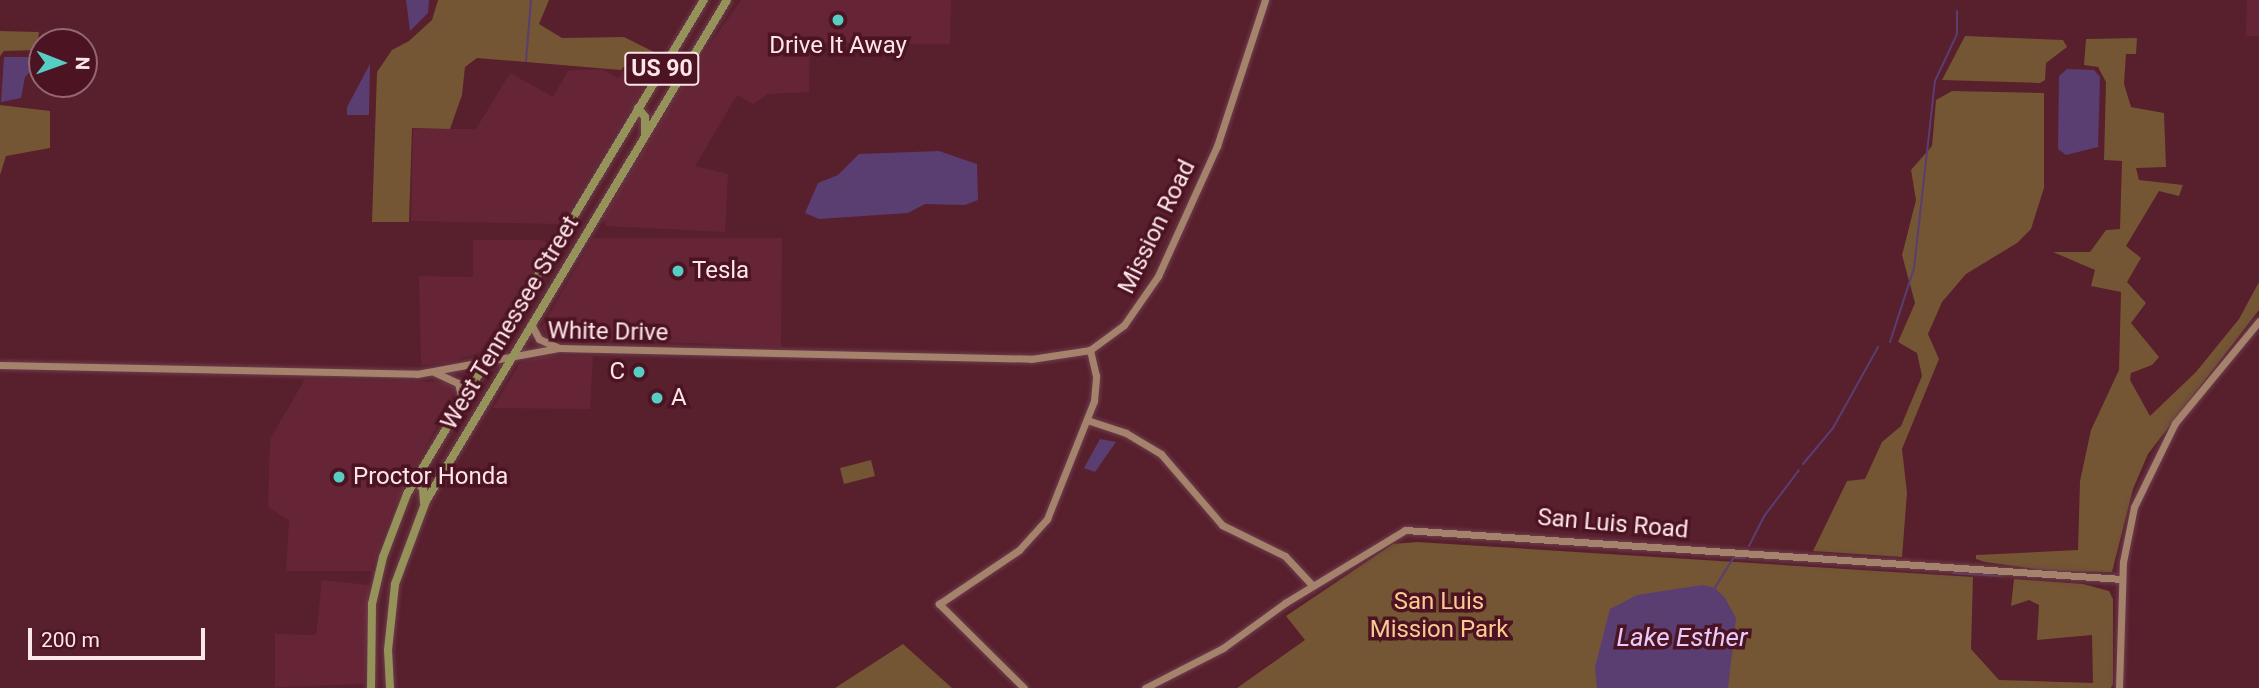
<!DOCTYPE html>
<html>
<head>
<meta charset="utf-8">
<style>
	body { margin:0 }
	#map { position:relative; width:2259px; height:688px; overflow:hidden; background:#581f2d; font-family:Roboto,sans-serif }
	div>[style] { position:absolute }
	.built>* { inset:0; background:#662536 }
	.green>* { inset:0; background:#745534 }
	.water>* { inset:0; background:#5a3e72 }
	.stream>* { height:2px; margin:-1px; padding:0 1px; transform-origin:1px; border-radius:1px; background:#5a3e72 }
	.roads { filter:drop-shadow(0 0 2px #6d3e4c) drop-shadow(0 0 2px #6d3e4c) }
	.secondary>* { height:7px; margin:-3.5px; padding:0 3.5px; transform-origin:3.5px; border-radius:3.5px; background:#a5826c }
	.primary>* { height:8px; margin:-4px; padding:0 4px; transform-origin:4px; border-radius:4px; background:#95925a }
	.dots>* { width:19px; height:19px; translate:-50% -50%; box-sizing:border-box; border:4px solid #4c1423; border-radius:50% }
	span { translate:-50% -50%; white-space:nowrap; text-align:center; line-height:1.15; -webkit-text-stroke:7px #4c1423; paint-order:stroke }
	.shield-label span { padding:2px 5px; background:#4c1423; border:2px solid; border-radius:5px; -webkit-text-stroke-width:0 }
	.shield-label { font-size:23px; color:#fde6e9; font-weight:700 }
	.poi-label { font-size:24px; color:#fde6e9 }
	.left { translate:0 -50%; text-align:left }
	.right { translate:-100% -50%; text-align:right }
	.street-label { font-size:24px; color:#fde6e9 }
	.park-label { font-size:24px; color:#fec990 }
	.water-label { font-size:26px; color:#e5ccfd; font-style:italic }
	.north { position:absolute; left:28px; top:28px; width:70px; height:70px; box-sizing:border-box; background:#4c1423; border:2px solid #936872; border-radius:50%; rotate:91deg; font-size:19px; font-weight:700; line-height:28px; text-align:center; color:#fde6e9 }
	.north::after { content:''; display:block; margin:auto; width:24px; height:32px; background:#56cec4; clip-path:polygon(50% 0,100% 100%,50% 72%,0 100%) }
	.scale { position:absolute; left:28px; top:628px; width:177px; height:32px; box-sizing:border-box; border:4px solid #fde6e9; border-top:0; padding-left:9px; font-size:21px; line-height:24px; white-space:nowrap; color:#fde6e9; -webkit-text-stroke:5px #4c1423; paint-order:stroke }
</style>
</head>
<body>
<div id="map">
	<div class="built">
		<div style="clip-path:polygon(741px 0,951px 0,950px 44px,810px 43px,809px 92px,768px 94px,753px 104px,737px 95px,695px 166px,728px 174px,725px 232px,606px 226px,603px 218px,693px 68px)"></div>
		<div style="clip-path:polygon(2247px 0,2259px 0,2259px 36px,2246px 36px)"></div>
		<div style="clip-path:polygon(631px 60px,656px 66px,561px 224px,411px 221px,413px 129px,476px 129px,510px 73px,553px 97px,568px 71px,601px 69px,619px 78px)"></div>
		<div style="clip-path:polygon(593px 238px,782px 238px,781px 347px,548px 337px,542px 327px)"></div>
		<div style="clip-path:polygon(473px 240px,542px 240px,549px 244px,479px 353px,448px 363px,421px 365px,419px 276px,473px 277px)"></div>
		<div style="clip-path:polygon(546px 356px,593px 356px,590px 409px,493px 408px,520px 363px)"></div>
		<div style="clip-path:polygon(305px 379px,447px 382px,456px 389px,392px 511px,371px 571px,286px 571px,289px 520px,268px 507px,270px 439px)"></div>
		<div style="clip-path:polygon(322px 580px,369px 585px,364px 684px,275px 687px,275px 634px,316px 635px)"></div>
	</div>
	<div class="green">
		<div style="clip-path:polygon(438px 0,549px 0,539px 24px,562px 38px,624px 37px,658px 54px,653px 65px,630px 60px,621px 70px,477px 58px,465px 67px,462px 95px,450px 129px,412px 128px,409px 222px,372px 222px,377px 72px,392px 50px,409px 41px,432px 20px)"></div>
		<div style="clip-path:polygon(0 31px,39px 32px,37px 50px,4px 51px,0 56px)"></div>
		<div style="clip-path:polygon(1965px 36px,2063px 40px,2067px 47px,2046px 63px,2045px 80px,2040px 83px,1942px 80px)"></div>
		<div style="clip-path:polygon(2137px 38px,2136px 54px,2126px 54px,2124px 84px,2131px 107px,2164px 113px,2166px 167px,2136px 168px,2139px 180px,2183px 185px,2179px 196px,2159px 191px,2126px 246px,2141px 258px,2127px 282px,2146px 303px,2131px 323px,2159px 357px,2152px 365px,2131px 373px,2130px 380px,2150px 416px,2196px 372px,2239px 319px,2259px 282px,2259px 310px,2148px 454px,2133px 489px,2112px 572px,2050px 571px,1985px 562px,1976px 559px,1976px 555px,2078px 550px,2080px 481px,2091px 430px,2119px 370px,2121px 292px,2091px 286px,2095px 270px,2053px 252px,2090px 252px,2106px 230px,2120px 229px,2122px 161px,2104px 160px,2106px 82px,2098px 67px,2084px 65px,2086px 39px)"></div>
		<div style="clip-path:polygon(1952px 91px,2044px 93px,2044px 188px,2031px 229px,2017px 243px,1966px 274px,1942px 302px,1928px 334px,1939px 359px,1902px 449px,1907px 493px,1902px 557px,1813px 551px,1847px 481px,1865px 479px,1882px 442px,1901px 426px,1922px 376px,1917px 353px,1898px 342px,1915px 303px,1902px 255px,1916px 200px,1911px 170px,1932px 146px,1936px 100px)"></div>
		<div style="clip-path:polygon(0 105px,50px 111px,50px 148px,6px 156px,0 175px)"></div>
		<div style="clip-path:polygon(871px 460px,875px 476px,844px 484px,840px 468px)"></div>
		<div style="clip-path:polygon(1417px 542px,1973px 577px,1971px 649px,1999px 680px,2093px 683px,2092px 635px,2037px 640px,2039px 605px,2029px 600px,2011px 606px,2014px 579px,2083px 584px,2109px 591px,2113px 599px,2113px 684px,2111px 688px,1237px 688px,1305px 640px,1286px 616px,1393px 544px)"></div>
		<div style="clip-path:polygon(903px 644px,952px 688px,835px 688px)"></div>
	</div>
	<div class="water">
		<div style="clip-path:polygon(406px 0,429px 0,428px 13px,410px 31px)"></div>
		<div style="clip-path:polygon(4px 57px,31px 57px,33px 69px,25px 77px,21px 98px,1px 102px)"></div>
		<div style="clip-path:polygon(370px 64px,369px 115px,347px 115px,347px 107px)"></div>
		<div style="clip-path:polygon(2067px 69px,2094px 70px,2100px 77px,2098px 147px,2066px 155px,2058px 149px,2059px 76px)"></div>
		<div style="clip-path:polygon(939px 151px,977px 164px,978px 200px,965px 205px,925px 204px,908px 213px,819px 219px,805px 213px,818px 183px,838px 175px,859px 154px)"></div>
		<div style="clip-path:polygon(1100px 439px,1116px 442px,1095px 472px,1084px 468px)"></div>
		<div style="clip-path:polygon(1702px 585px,1715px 588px,1725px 598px,1736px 618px,1728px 688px,1597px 688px,1595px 667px,1610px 609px,1637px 595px)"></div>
	</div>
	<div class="stream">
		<div style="left:526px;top:61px;width:61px;rotate:-85.3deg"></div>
		<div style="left:1890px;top:342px;width:78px;rotate:-72deg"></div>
		<div style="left:1914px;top:268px;width:188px;rotate:-83.6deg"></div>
		<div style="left:1935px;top:81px;width:52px;rotate:-64.9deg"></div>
		<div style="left:1957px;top:34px;width:23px;rotate:-90deg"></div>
		<div style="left:1803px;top:464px;width:47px;rotate:-50.2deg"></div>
		<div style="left:1833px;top:428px;width:93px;rotate:-60.9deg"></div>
		<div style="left:1749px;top:546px;width:35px;rotate:-63deg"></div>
		<div style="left:1765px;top:515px;width:56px;rotate:-52.9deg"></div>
		<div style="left:1953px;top:573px;width:48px;rotate:3.6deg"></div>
		<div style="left:1714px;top:589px;width:36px;rotate:-58deg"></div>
		<div style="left:1733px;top:558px;width:12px"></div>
	</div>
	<div class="roads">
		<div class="secondary">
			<div style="left:531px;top:324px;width:17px;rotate:62deg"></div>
			<div style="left:539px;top:339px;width:22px;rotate:24deg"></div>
			<div style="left:0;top:365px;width:417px;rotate:1.2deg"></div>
			<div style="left:417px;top:374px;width:144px;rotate:-10.4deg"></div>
			<div style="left:559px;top:348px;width:472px;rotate:1.3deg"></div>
			<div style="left:1031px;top:359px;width:60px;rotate:-8.7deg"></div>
			<div style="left:1090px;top:350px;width:42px;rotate:-36.3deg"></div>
			<div style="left:1124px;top:325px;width:60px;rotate:-55.2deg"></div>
			<div style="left:1158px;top:276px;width:143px;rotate:-65.6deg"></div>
			<div style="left:1217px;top:146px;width:154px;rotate:-71.8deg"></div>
			<div style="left:434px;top:372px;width:26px;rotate:25deg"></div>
			<div style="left:458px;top:383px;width:18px;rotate:77deg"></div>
			<div style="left:1087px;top:420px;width:41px;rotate:18.4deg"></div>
			<div style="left:1126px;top:433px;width:41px;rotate:31deg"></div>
			<div style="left:1161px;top:454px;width:94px;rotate:49.3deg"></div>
			<div style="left:1222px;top:525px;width:70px;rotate:26.2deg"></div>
			<div style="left:1285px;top:556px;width:40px;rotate:47deg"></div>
			<div style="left:1024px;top:688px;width:120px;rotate:-135.3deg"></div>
			<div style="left:939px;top:604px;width:97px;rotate:-34deg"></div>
			<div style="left:1019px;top:550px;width:42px;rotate:-47.9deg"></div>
			<div style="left:1047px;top:519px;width:127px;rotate:-68.3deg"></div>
			<div style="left:1094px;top:401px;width:25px;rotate:-85deg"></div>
			<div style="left:1096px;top:376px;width:27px;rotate:-103deg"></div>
			<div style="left:1145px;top:688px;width:88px;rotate:-27.1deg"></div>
			<div style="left:1223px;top:648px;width:77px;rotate:-36deg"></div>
			<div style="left:1285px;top:603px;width:140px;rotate:-31.3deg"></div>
			<div style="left:1405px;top:530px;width:718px;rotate:3.91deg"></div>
			<div style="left:2119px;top:688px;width:126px;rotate:-88.2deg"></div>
			<div style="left:2123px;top:562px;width:56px;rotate:-78.7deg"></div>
			<div style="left:2134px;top:507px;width:93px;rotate:-64deg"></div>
			<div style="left:2175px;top:423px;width:132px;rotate:-50.5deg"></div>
		</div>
		<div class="primary">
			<div style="left:638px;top:108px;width:11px;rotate:52deg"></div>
			<div style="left:645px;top:117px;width:17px;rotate:90deg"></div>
			<div style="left:415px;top:479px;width:13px;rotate:51deg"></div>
			<div style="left:423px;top:489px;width:13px;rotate:86deg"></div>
			<div style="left:371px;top:688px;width:84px;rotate:-89.3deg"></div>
			<div style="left:372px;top:604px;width:48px;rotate:-76.8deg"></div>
			<div style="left:383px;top:557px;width:67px;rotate:-69.1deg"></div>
			<div style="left:407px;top:494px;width:576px;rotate:-58.99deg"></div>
			<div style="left:390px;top:688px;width:38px;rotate:-93deg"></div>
			<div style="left:388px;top:650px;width:66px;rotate:-83.9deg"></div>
			<div style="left:395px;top:584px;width:89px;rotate:-69.5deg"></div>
			<div style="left:426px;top:501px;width:584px;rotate:-59deg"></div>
		</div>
	</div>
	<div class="dots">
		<div style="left:838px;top:20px;background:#56cec4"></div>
		<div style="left:678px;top:271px;background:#56cec4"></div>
		<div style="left:639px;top:372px;background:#56cec4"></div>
		<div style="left:657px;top:398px;background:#56cec4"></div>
		<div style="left:339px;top:477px;background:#56cec4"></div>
	</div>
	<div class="shield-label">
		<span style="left:662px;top:69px">US 90</span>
	</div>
	<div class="poi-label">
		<span style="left:838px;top:46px">Drive It Away</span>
		<span class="left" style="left:692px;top:271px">Tesla</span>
		<span class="right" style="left:625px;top:372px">C</span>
		<span class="left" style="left:671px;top:398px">A</span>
		<span class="left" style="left:353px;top:477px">Proctor Honda</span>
	</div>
	<div class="street-label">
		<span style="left:1157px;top:227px;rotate:-64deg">Mission Road</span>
		<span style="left:510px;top:323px;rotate:-59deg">West Tennessee Street</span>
		<span style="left:608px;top:332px;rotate:1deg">White Drive</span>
		<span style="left:1613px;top:524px;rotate:5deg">San Luis Road</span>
	</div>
	<div class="park-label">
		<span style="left:1439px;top:616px">San Luis<br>Mission Park</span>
	</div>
	<div class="water-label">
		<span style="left:1682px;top:638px">Lake Esther</span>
	</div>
	<div class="north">N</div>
	<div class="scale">200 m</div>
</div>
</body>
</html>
